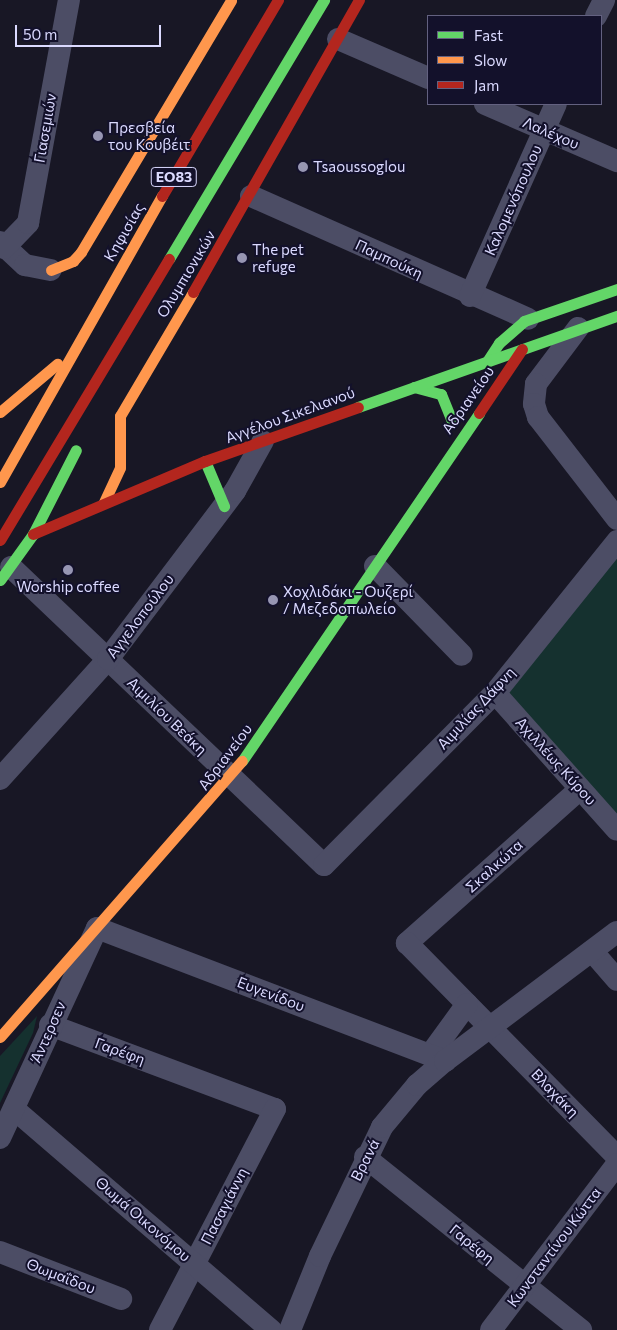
<!DOCTYPE html>
<html>
<head>
<meta charset="utf-8">
<style>
	body { margin:0 }
	#map { position:relative; width:617px; height:1330px; overflow:hidden; background:#181725; font-family:Commissioner,sans-serif }
	div>[style] { position:absolute }
	.green>* { inset:0; background:#15312f }
	.street>* { height:22px; margin:-11px; padding:0 11px; transform-origin:11px; border-radius:11px; background:#4c4d65 }
	.fast>* { height:11px; margin:-5.5px; padding:0 5.5px; transform-origin:5.5px; border-radius:5.5px; background:#63d668 }
	.slow>* { height:11px; margin:-5.5px; padding:0 5.5px; transform-origin:5.5px; border-radius:5.5px; background:#ff974d }
	.jam>* { height:11px; margin:-5.5px; padding:0 5.5px; transform-origin:5.5px; border-radius:5.5px; background:#b3261e }
	.dots>* { width:14px; height:14px; translate:-50% -50%; box-sizing:border-box; border:2px solid #13112b; border-radius:50% }
	span { translate:-50% -50%; white-space:nowrap; text-align:center; line-height:1.15; -webkit-text-stroke:4px #13112b; paint-order:stroke }
	.shield-label span { padding:1px 4px; background:#13112b; border:1px solid; border-radius:4px; -webkit-text-stroke-width:0 }
	.shield-label { font-size:14px; color:#dbdaff; font-weight:700 }
	.poi-label { font-size:15px; color:#dbdaff }
	.left { translate:0 -50%; text-align:left }
	.street-label { font-size:15px; color:#dbdaff }
	.legend { position:absolute; left:427px; top:15px; width:175px; height:90px; box-sizing:border-box; background:#13112b; border:1px solid #636180; margin:0; padding:6px 9px; list-style:none; font-size:15px; color:#dbdaff }
	.legend li { display:flex; align-items:center; gap:10px; height:25px }
	.legend b { width:25px; border:1px solid #636180 }
	.scale { position:absolute; left:15px; top:25px; width:146px; height:22px; box-sizing:border-box; border:2px solid #dbdaff; border-top:0; padding-left:6px; font-size:15px; line-height:18px; white-space:nowrap; color:#dbdaff; -webkit-text-stroke:4px #13112b; paint-order:stroke }
</style>
</head>
<body>
<div id="map">
	<div class="green">
		<div style="clip-path:polygon(617px 554px,617px 816px,507px 691px)"></div>
		<div style="clip-path:polygon(37px 1016px,33px 1033px,0 1103px,0 1056px)"></div>
	</div>
	<div class="street">
		<div style="left:596px;top:16px;width:18px;rotate:-63deg"></div>
		<div style="left:338px;top:39px;width:98px;rotate:23.4deg"></div>
		<div style="left:485px;top:104px;width:144px;rotate:23.4deg"></div>
		<div style="left:251px;top:196px;width:303px;rotate:23.9deg"></div>
		<div style="left:0;top:242px;width:34px;rotate:43deg"></div>
		<div style="left:25px;top:265px;width:26px;rotate:11deg"></div>
		<div style="left:4px;top:248px;width:35px;rotate:-46deg"></div>
		<div style="left:28px;top:223px;width:227px;rotate:-79.6deg"></div>
		<div style="left:470px;top:296px;width:210px;rotate:-65.9deg"></div>
		<div style="left:578px;top:328px;width:70px;rotate:126.9deg"></div>
		<div style="left:536px;top:384px;width:20px;rotate:96deg"></div>
		<div style="left:534px;top:404px;width:14px;rotate:73deg"></div>
		<div style="left:538px;top:417px;width:129px;rotate:52.2deg"></div>
		<div style="left:375px;top:566px;width:124px;rotate:45.7deg"></div>
		<div style="left:11px;top:567px;width:432px;rotate:43.6deg"></div>
		<div style="left:324px;top:865px;width:243px;rotate:-45.2deg"></div>
		<div style="left:495px;top:693px;width:195px;rotate:-51.2deg"></div>
		<div style="left:495px;top:693px;width:183px;rotate:48.3deg"></div>
		<div style="left:0;top:779px;width:161px;rotate:-48deg"></div>
		<div style="left:108px;top:659px;width:211px;rotate:-52.9deg"></div>
		<div style="left:235px;top:491px;width:57px;rotate:-60.8deg"></div>
		<div style="left:580px;top:789px;width:232px;rotate:138.3deg"></div>
		<div style="left:407px;top:943px;width:300px;rotate:45.5deg"></div>
		<div style="left:592px;top:951px;width:38px;rotate:49deg"></div>
		<div style="left:50px;top:1025px;width:240px;rotate:20.5deg"></div>
		<div style="left:275px;top:1109px;width:249px;rotate:117.5deg"></div>
		<div style="left:430px;top:1055px;width:63px;rotate:-54deg"></div>
		<div style="left:14px;top:1109px;width:339px;rotate:40.7deg"></div>
		<div style="left:0;top:1138px;width:231px;rotate:-65.2deg"></div>
		<div style="left:97px;top:928px;width:373px;rotate:20.9deg"></div>
		<div style="left:365px;top:1157px;width:277px;rotate:38.7deg"></div>
		<div style="left:0;top:1252px;width:130px;rotate:21.2deg"></div>
		<div style="left:290px;top:1330px;width:80px;rotate:-67.9deg"></div>
		<div style="left:320px;top:1256px;width:143px;rotate:-64.3deg"></div>
		<div style="left:382px;top:1127px;width:55px;rotate:-50.2deg"></div>
		<div style="left:417px;top:1085px;width:37px;rotate:-41deg"></div>
		<div style="left:445px;top:1061px;width:215px;rotate:-36.9deg"></div>
		<div style="left:491px;top:1330px;width:208px;rotate:-52.8deg"></div>
	</div>
	<div class="fast">
		<div style="left:169px;top:259px;width:302px;rotate:-59.1deg"></div>
		<div style="left:486px;top:363px;width:24px;rotate:-57deg"></div>
		<div style="left:499px;top:343px;width:33px;rotate:-41deg"></div>
		<div style="left:524px;top:321px;width:98px;rotate:-19deg"></div>
		<div style="left:414px;top:387px;width:28px;rotate:15deg"></div>
		<div style="left:441px;top:394px;width:29px;rotate:68deg"></div>
		<div style="left:358px;top:407px;width:275px;rotate:-19.4deg"></div>
		<div style="left:205px;top:461px;width:49px;rotate:67.1deg"></div>
		<div style="left:0;top:580px;width:57px;rotate:-54.3deg"></div>
		<div style="left:33px;top:534px;width:94px;rotate:-62.9deg"></div>
		<div style="left:242px;top:761px;width:421px;rotate:-55.7deg"></div>
	</div>
	<div class="slow">
		<div style="left:51px;top:270px;width:24px;rotate:-22deg"></div>
		<div style="left:73px;top:261px;width:12px;rotate:-48deg"></div>
		<div style="left:81px;top:252px;width:293px;rotate:-59.2deg"></div>
		<div style="left:0;top:412px;width:75px;rotate:-40.1deg"></div>
		<div style="left:0;top:482px;width:329px;rotate:-60.5deg"></div>
		<div style="left:104px;top:502px;width:38px;rotate:-65deg"></div>
		<div style="left:120px;top:467px;width:51px;rotate:-90deg"></div>
		<div style="left:120px;top:416px;width:144px;rotate:-59.5deg"></div>
		<div style="left:0;top:1037px;width:367px;rotate:-48.8deg"></div>
	</div>
	<div class="jam">
		<div style="left:162px;top:196px;width:228px;rotate:-59.4deg"></div>
		<div style="left:193px;top:292px;width:336px;rotate:-60.4deg"></div>
		<div style="left:479px;top:413px;width:77px;rotate:-56.1deg"></div>
		<div style="left:33px;top:534px;width:187px;rotate:-23deg"></div>
		<div style="left:205px;top:461px;width:162px;rotate:-19.4deg"></div>
		<div style="left:0;top:540px;width:328px;rotate:-59deg"></div>
	</div>
	<div class="dots">
		<div style="left:98px;top:136px;background:#9796b3"></div>
		<div style="left:303px;top:167px;background:#9796b3"></div>
		<div style="left:242px;top:258px;background:#9796b3"></div>
		<div style="left:68px;top:570px;background:#9796b3"></div>
		<div style="left:273px;top:600px;background:#9796b3"></div>
	</div>
	<div class="shield-label">
		<span style="left:174px;top:177px">ΕΟ83</span>
	</div>
	<div class="poi-label">
		<span class="left" style="left:108px;top:136px">Πρεσβεία<br>του Κουβέιτ</span>
		<span class="left" style="left:313px;top:167px">Tsaoussoglou</span>
		<span class="left" style="left:252px;top:258px">The pet<br>refuge</span>
		<span style="left:68px;top:587px">Worship coffee</span>
		<span class="left" style="left:283px;top:600px">Χοχλιδάκι - Ουζερί<br>/ Μεζεδοπωλείο</span>
	</div>
	<div class="street-label">
		<span style="left:45px;top:128px;rotate:-80deg">Γιασεμιών</span>
		<span style="left:551px;top:133px;rotate:23deg">Λαλέχου</span>
		<span style="left:513px;top:200px;rotate:-66deg">Καλομενόπουλου</span>
		<span style="left:124px;top:232px;rotate:-60deg">Κηφισίας</span>
		<span style="left:389px;top:259px;rotate:25deg">Παμπούκη</span>
		<span style="left:186px;top:274px;rotate:-59deg">Ολυμπιονικών</span>
		<span style="left:468px;top:400px;rotate:-55deg">Αδριανείου</span>
		<span style="left:290px;top:415px;rotate:-20deg">Αγγέλου Σικελιανού</span>
		<span style="left:140px;top:616px;rotate:-53deg">Αγγελοπούλου</span>
		<span style="left:476px;top:708px;rotate:-47deg">Αιμιλίας Δάφνη</span>
		<span style="left:167px;top:716px;rotate:44deg">Αιμιλίου Βεάκη</span>
		<span style="left:225px;top:757px;rotate:-53deg">Αδριανείου</span>
		<span style="left:556px;top:761px;rotate:48deg">Αχιλλέως Κύρου</span>
		<span style="left:494px;top:866px;rotate:-42deg">Σκαλκώτα</span>
		<span style="left:271px;top:994px;rotate:21deg">Ευγενίδου</span>
		<span style="left:48px;top:1032px;rotate:-66deg">Άντερσεν</span>
		<span style="left:120px;top:1051px;rotate:20deg">Γαρέφη</span>
		<span style="left:555px;top:1093px;rotate:46deg">Βλαχάκη</span>
		<span style="left:365px;top:1160px;rotate:-63deg">Βρανά</span>
		<span style="left:224px;top:1206px;rotate:-63deg">Πασαγιάννη</span>
		<span style="left:143px;top:1219px;rotate:41deg">Θωμά Οικονόμου</span>
		<span style="left:472px;top:1244px;rotate:39deg">Γαρέφη</span>
		<span style="left:554px;top:1247px;rotate:-53deg">Κωνσταντίνου Κώττα</span>
		<span style="left:61px;top:1276px;rotate:21deg">Θωμαΐδου</span>
	</div>
	<ul class="legend">
	<li><b style="height:6px;background:#63d668"></b>Fast</li>
	<li><b style="height:6px;background:#ff974d"></b>Slow</li>
	<li><b style="height:6px;background:#b3261e"></b>Jam</li>
	</ul>
	<div class="scale">50 m</div>
</div>
</body>
</html>
